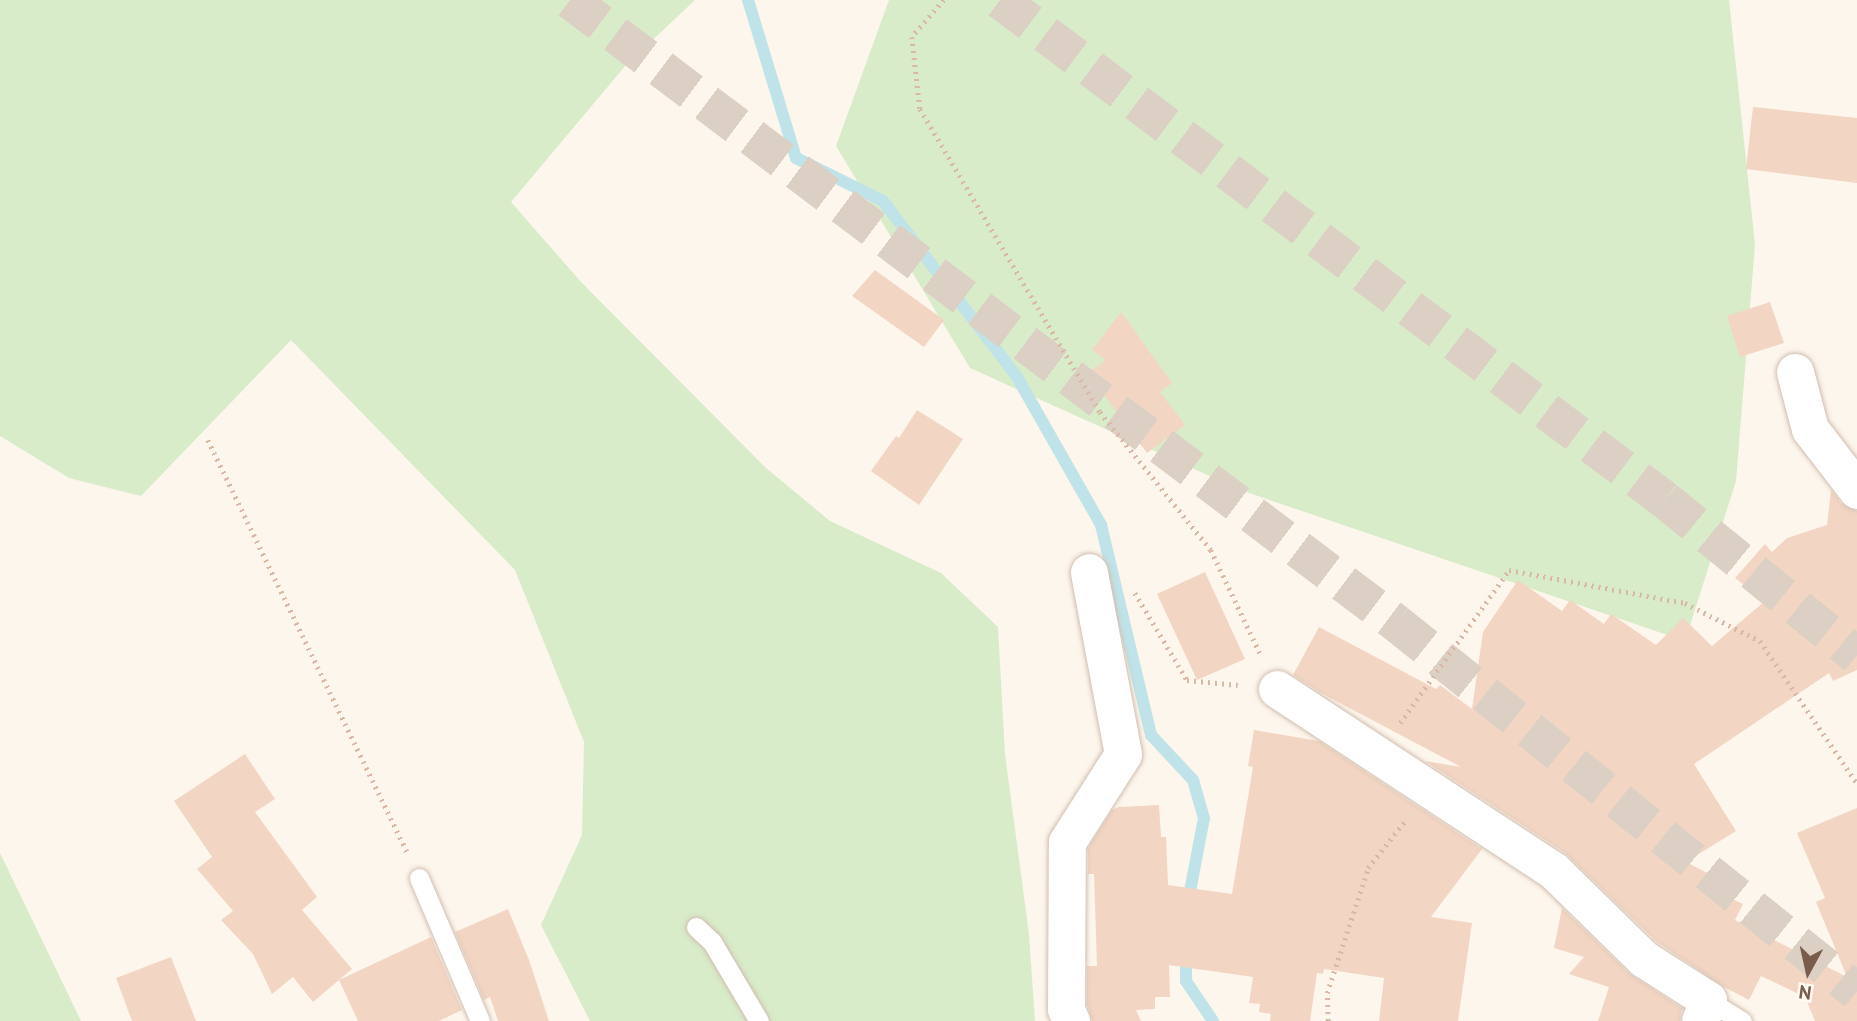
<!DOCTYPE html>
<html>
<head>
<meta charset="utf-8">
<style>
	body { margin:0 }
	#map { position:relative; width:1857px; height:1021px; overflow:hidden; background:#fdf6ec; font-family:"PT Sans",sans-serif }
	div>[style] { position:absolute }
	.green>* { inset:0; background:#d8ecc9 }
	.stream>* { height:12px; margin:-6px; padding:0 6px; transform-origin:6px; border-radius:6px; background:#bfe3e8 }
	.building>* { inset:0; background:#f3d5c3 }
	.trunk-tunnel>* { height:38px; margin-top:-19px; transform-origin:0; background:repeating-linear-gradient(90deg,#dcd0c4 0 38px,transparent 0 57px) }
	.path>* { height:4.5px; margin-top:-2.25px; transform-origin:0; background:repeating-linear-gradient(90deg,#d9b8a5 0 2px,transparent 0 7px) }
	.roads { filter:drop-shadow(0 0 2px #d1beb0) drop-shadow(0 0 2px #d1beb0) }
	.service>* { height:19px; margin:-9.5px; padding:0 9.5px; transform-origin:9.5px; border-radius:9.5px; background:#fff }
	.minor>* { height:37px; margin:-18.5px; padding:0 18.5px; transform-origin:18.5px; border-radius:18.5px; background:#fff }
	span { translate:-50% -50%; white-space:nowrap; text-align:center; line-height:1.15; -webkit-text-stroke:5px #fffaf3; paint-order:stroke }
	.north { position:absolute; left:1773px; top:937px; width:70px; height:70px; -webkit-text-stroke:5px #fffaf3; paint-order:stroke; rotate:188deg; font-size:19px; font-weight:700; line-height:28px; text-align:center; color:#7a5c4d }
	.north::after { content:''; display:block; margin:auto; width:24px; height:32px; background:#7a5c4d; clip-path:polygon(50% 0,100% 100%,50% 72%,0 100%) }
</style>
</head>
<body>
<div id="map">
	<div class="green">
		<div style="clip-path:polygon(0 0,695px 0,626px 65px,511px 202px,582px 283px,766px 468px,830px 521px,941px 573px,998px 627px,1005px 754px,1029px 934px,1035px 1021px,590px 1021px,541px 925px,582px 835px,584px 742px,515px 570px,291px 340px,141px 496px,69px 478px,0 436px)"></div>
		<div style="clip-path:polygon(889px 0,1729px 0,1755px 245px,1736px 481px,1685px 641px,1243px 491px,970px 368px,836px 146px)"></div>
		<div style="clip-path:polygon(0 853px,81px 1021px,0 1021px)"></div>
	</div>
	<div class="stream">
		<div style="left:748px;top:0;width:165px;rotate:73.1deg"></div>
		<div style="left:796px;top:158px;width:97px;rotate:26.3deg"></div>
		<div style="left:883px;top:201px;width:221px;rotate:52.7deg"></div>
		<div style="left:1017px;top:377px;width:170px;rotate:60.4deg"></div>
		<div style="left:1101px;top:525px;width:216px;rotate:76.6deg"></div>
		<div style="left:1151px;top:735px;width:62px;rotate:47deg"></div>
		<div style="left:1193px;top:780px;width:40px;rotate:74deg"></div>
		<div style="left:1204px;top:818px;width:86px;rotate:100.8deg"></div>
		<div style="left:1186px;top:952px;width:29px;rotate:90deg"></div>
		<div style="left:1186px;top:981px;width:48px;rotate:56deg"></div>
	</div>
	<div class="building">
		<div style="clip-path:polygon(1753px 107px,1857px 118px,1857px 183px,1746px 169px)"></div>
		<div style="clip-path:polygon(875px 270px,944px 320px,924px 347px,852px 296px)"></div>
		<div style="clip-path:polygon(1770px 302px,1784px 343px,1740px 357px,1727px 316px)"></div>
		<div style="clip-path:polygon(1121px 312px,1172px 383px,1160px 392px,1185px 425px,1147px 453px,1088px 373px,1106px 360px,1092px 350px)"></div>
		<div style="clip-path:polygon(917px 410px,963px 439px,919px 505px,871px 471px,896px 436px,899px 438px)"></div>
		<div style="clip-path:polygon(1831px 490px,1841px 503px,1857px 511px,1857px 670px,1833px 681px,1829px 673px,1694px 764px,1736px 831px,1686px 862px,1725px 882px,1720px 893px,1743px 904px,1735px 920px,1847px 977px,1816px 902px,1825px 898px,1797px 833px,1857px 808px,1857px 1021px,1815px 1021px,1805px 997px,1761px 976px,1749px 1000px,1724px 987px,1657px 942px,1565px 853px,1425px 761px,1461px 767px,1321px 693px,1293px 675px,1319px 627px,1436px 689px,1440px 685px,1472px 709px,1483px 632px,1518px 580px,1562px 611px,1570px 600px,1604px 624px,1611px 614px,1656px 645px,1683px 618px,1712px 646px,1765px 601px,1735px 578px,1765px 544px,1772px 552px,1787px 538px,1827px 525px)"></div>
		<div style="clip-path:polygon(1205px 572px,1245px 659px,1197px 680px,1157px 594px)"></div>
		<div style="clip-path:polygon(1254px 730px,1319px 741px,1482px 849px,1431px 917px,1472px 923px,1458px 1021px,1379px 1021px,1384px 978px,1324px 969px,1323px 974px,1317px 973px,1310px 1021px,1270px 1021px,1271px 1014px,1259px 1012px,1260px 1004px,1249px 1003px,1253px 977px,1169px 965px,1170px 997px,1155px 997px,1155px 1009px,1136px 1010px,1141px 1021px,1092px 1021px,1087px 1005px,1087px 966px,1097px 966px,1094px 874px,1088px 874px,1088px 848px,1112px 810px,1119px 807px,1159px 805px,1161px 837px,1166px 837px,1168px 885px,1232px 894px,1253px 767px,1248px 766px)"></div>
		<div style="clip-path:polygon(245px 754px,275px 799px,255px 812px,317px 897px,302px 910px,352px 969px,313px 1002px,293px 977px,272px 994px,253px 954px,221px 920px,233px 911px,197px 869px,212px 857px,174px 801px)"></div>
		<div style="clip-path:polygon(1562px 908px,1630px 974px,1682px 1008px,1680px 1021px,1598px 1021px,1609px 987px,1569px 974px,1584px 957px,1554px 948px)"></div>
		<div style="clip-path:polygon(508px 909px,529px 960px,549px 1021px,498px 1021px,490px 997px,484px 1000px,455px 932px)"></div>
		<div style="clip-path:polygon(431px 937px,462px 1010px,439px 1021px,358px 1021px,339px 980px)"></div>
		<div style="clip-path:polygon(171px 957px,196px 1021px,132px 1021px,116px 978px)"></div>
	</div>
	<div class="trunk-tunnel">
		<div style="left:570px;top:0;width:1035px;rotate:37.02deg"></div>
		<div style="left:1396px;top:623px;width:590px;rotate:38.67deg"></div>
		<div style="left:1000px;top:0;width:832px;rotate:36.94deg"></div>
		<div style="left:1665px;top:500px;width:247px;rotate:39.1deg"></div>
	</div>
	<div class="path">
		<div style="left:944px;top:0;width:49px;rotate:130.9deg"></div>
		<div style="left:912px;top:37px;width:72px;rotate:83.7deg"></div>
		<div style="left:920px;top:109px;width:352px;rotate:59.3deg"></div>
		<div style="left:1100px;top:412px;width:177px;rotate:51.2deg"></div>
		<div style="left:1211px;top:550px;width:114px;rotate:64.6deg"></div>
		<div style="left:208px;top:440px;width:458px;rotate:64.2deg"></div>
		<div style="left:1135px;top:593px;width:101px;rotate:59.1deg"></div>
		<div style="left:1187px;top:680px;width:51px;rotate:5.6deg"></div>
		<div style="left:1400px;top:723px;width:188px;rotate:-54.5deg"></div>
		<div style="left:1509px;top:570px;width:179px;rotate:10.6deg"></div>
		<div style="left:1685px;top:603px;width:84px;rotate:26.9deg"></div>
		<div style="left:1760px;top:641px;width:172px;rotate:55.7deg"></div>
		<div style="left:1328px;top:1021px;width:28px;rotate:-92deg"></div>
		<div style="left:1327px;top:993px;width:132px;rotate:-71.8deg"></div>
		<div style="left:1368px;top:868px;width:60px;rotate:-51.8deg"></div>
	</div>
	<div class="roads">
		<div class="service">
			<div style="left:419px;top:878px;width:155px;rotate:66.9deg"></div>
			<div style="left:696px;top:927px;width:22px;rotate:43deg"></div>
			<div style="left:712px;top:942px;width:92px;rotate:59.3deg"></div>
			<div style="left:1708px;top:1000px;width:40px;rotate:32deg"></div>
		</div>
		<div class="minor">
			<div style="left:1795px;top:372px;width:59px;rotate:75.3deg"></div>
			<div style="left:1810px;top:429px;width:77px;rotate:52.4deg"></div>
			<div style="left:1277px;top:689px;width:330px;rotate:33.3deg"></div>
			<div style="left:1553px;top:870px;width:127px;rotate:44.4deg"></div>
			<div style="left:1644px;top:959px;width:76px;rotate:32.6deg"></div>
			<div style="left:1708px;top:1000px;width:22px;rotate:111deg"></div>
			<div style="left:1071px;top:1021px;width:13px;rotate:-113deg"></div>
			<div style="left:1066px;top:1009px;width:167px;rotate:-89.7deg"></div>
			<div style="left:1067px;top:842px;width:104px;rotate:-57.5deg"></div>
			<div style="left:1123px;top:754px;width:185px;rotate:-100.6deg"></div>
		</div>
	</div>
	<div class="north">N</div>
</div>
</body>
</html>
